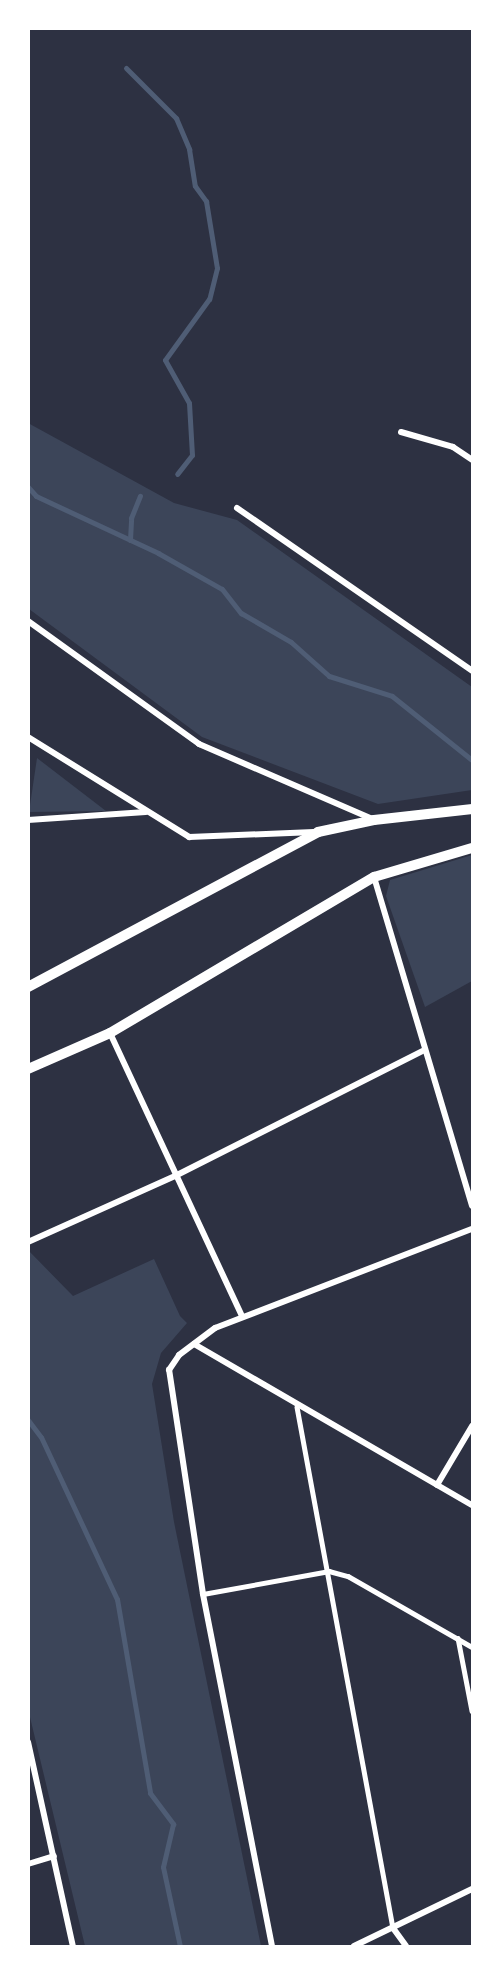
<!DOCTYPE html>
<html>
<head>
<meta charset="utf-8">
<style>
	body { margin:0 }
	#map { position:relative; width:501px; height:1975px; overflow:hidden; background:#2d3142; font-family:Poppins,sans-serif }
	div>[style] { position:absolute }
	.green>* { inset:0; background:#3c4559 }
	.stream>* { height:5px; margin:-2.5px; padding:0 2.5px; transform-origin:2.5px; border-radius:2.5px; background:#4f5d75 }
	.service>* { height:4.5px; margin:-2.25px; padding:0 2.25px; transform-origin:2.25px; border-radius:2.25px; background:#fff }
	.minor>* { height:6px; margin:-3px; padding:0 3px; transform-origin:3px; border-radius:3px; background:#fff }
	.tertiary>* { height:10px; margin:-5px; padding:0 5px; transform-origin:5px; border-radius:5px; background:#fff }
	span { translate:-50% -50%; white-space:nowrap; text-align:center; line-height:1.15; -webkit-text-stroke:5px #fff; paint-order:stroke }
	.frame { position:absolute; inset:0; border:30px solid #fff; pointer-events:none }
</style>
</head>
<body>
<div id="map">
	<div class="green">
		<div style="clip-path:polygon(28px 423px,174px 503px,237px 520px,472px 687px,472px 790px,378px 804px,202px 737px,29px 609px)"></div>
		<div style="clip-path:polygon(37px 758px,106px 811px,29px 812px)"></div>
		<div style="clip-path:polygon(472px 855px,472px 981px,425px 1007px,386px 896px,390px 880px)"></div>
		<div style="clip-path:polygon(29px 1251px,73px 1296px,154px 1259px,180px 1316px,187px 1323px,161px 1353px,152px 1384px,174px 1522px,261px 1946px,85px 1946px,29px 1713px)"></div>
	</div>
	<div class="stream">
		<div style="left:126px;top:68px;width:71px;rotate:45deg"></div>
		<div style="left:176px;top:118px;width:34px;rotate:67deg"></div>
		<div style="left:189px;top:149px;width:37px;rotate:81deg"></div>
		<div style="left:195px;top:186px;width:19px;rotate:54deg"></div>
		<div style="left:206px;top:201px;width:68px;rotate:80.7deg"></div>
		<div style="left:217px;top:268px;width:32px;rotate:104deg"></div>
		<div style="left:209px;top:299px;width:75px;rotate:125.8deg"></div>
		<div style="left:165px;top:360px;width:49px;rotate:60.8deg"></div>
		<div style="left:189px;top:403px;width:52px;rotate:86.7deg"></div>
		<div style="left:192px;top:455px;width:24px;rotate:128deg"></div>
		<div style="left:28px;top:487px;width:12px;rotate:48deg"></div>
		<div style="left:36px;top:496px;width:135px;rotate:25deg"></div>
		<div style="left:158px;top:553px;width:73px;rotate:29.4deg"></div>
		<div style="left:222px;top:589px;width:31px;rotate:52deg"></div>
		<div style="left:241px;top:613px;width:58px;rotate:30.1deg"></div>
		<div style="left:291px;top:642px;width:51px;rotate:41.8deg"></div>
		<div style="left:329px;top:676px;width:66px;rotate:17.6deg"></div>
		<div style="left:392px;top:696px;width:102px;rotate:38.7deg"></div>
		<div style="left:130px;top:540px;width:22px;rotate:-87deg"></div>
		<div style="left:131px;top:518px;width:24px;rotate:-68deg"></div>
		<div style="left:28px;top:1420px;width:21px;rotate:53deg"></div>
		<div style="left:41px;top:1437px;width:179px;rotate:64.9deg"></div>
		<div style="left:117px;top:1599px;width:197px;rotate:80.3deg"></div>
		<div style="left:150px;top:1793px;width:39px;rotate:53deg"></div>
		<div style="left:173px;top:1824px;width:44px;rotate:103.1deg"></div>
		<div style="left:163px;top:1867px;width:81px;rotate:77.9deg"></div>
	</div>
	<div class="service">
		<div style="left:297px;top:1407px;width:530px;rotate:79.56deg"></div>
		<div style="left:203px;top:1594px;width:128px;rotate:-10.3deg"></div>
		<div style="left:329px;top:1571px;width:20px;rotate:15deg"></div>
		<div style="left:348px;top:1576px;width:143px;rotate:29.8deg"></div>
		<div style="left:458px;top:1638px;width:74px;rotate:79.1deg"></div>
	</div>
	<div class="minor">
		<div style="left:401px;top:432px;width:54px;rotate:16.1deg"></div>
		<div style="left:453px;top:447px;width:23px;rotate:34deg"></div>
		<div style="left:237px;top:508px;width:286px;rotate:34.7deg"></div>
		<div style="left:28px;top:621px;width:211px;rotate:35.7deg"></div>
		<div style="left:199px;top:744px;width:189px;rotate:23.4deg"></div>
		<div style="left:28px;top:737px;width:190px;rotate:31.8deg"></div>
		<div style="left:189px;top:837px;width:125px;rotate:-2.3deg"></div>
		<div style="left:28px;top:820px;width:118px;rotate:-3.9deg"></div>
		<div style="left:374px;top:877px;width:343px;rotate:73.4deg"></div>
		<div style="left:110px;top:1033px;width:312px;rotate:65deg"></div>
		<div style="left:28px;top:1242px;width:163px;rotate:-24.2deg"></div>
		<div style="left:177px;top:1175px;width:277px;rotate:-26.8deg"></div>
		<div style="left:194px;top:1344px;width:321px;rotate:30.1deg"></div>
		<div style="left:437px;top:1485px;width:69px;rotate:-59.3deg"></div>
		<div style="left:28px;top:1742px;width:209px;rotate:77.6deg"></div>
		<div style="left:28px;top:1864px;width:27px;rotate:-17deg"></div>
		<div style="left:393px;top:1928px;width:22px;rotate:54deg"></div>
		<div style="left:272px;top:1946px;width:359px;rotate:-101.1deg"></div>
		<div style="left:203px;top:1594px;width:227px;rotate:-98.6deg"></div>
		<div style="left:169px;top:1370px;width:18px;rotate:-56deg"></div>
		<div style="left:179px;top:1355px;width:45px;rotate:-36.9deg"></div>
		<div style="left:215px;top:1328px;width:275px;rotate:-21.1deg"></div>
		<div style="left:354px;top:1946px;width:131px;rotate:-25.8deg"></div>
	</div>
	<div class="tertiary">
		<div style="left:28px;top:987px;width:329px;rotate:-28.1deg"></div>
		<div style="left:318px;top:832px;width:57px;rotate:-12.1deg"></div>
		<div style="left:374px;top:820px;width:99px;rotate:-6.4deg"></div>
		<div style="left:28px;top:1069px;width:90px;rotate:-23.7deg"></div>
		<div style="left:110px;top:1033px;width:307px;rotate:-30.6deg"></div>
		<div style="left:374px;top:877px;width:102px;rotate:-16.5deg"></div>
	</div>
	<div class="frame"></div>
</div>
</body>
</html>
